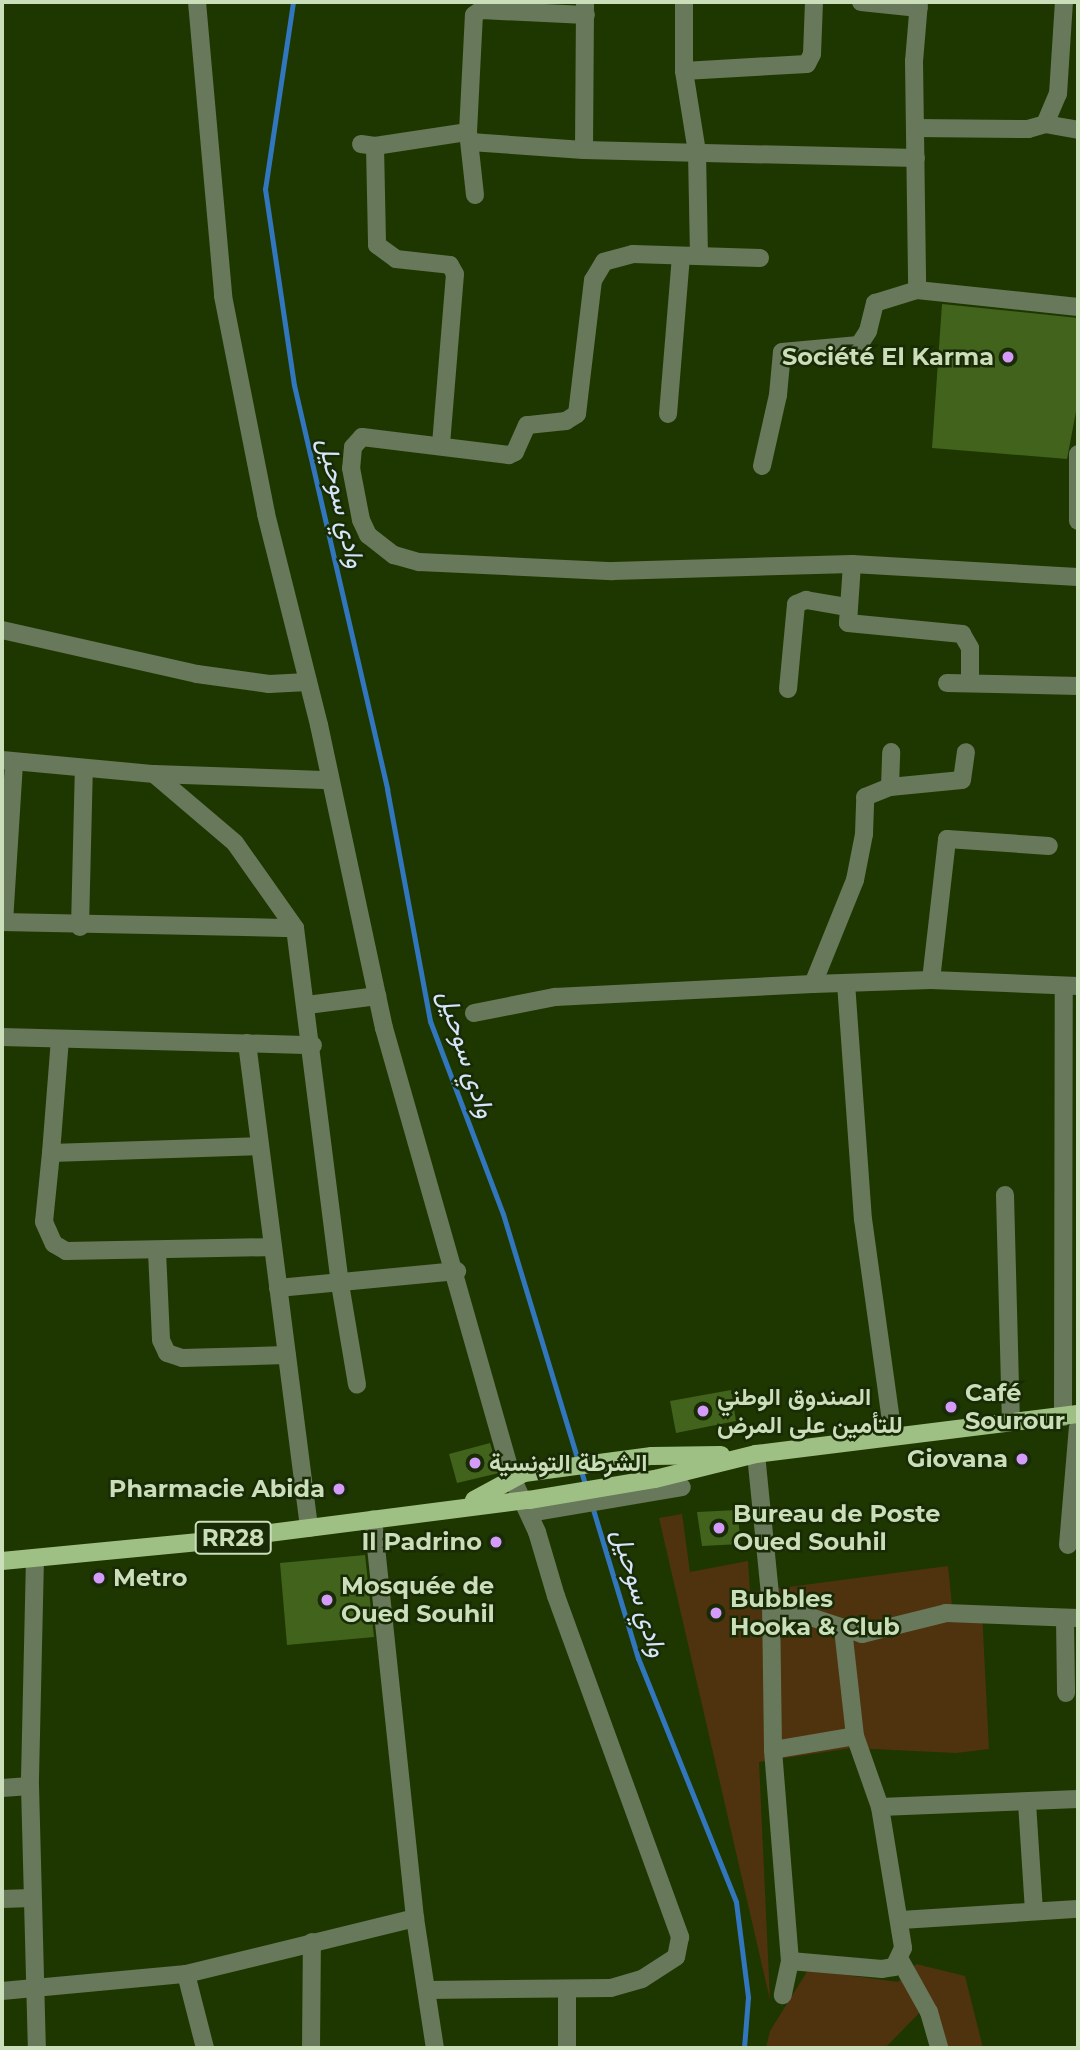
<!DOCTYPE html>
<html>
<head>
<meta charset="utf-8">
<style>
	body { margin:0 }
	#map { position:relative; width:1080px; height:2050px; overflow:hidden; background:#1e3700; font-family:Montserrat,Vazirmatn,sans-serif }
	div>[style] { position:absolute }
	.green>* { inset:0; background:#4e330e }
	.stream>* { height:5px; margin:-2.5px; padding:0 2.5px; transform-origin:2.5px; border-radius:2.5px; background:#3277be }
	.building>* { inset:0; background:#41631c }
	.minor>* { height:18px; margin:-9px; padding:0 9px; transform-origin:9px; border-radius:9px; background:#68785b }
	.major>* { height:18px; margin:-9px; padding:0 9px; transform-origin:9px; border-radius:9px; background:#9fc084 }
	.dots>* { width:19px; height:19px; translate:-50% -50%; box-sizing:border-box; border:4px solid #192b06; border-radius:50% }
	span { translate:-50% -50%; white-space:nowrap; text-align:center; line-height:1.15; -webkit-text-stroke:5px #192b06; paint-order:stroke }
	.shield-label span { padding:2px 5px; background:#192b06; border:2px solid; border-radius:5px; -webkit-text-stroke-width:0 }
	.shield-label { font-size:23px; color:#cadeba; font-weight:700 }
	.poi-label { font-size:24px; color:#cadeba; font-weight:700 }
	.right { translate:-100% -50%; text-align:right }
	.left { translate:0 -50%; text-align:left }
	.water-label { font-size:26px; color:#d5e6f9; font-style:italic }
	.frame { position:absolute; inset:0; border:4px solid #cadeba; pointer-events:none }
</style>
</head>
<body>
<div id="map">
	<div class="green">
		<div style="clip-path:polygon(682px 1514px,690px 1572px,748px 1561px,750px 1592px,948px 1566px,953px 1615px,982px 1612px,989px 1749px,956px 1753px,852px 1748px,759px 1762px,770px 2000px,659px 1518px)"></div>
		<div style="clip-path:polygon(916px 1964px,965px 1976px,983px 2048px,947px 2048px,931px 2001px,885px 2048px,766px 2048px,770px 2031px,808px 1970px,898px 1982px)"></div>
	</div>
	<div class="stream">
		<div style="left:293px;top:2px;width:189px;rotate:98.5deg"></div>
		<div style="left:265px;top:189px;width:198px;rotate:81.6deg"></div>
		<div style="left:294px;top:385px;width:415px;rotate:77deg"></div>
		<div style="left:387px;top:789px;width:236px;rotate:79.5deg"></div>
		<div style="left:430px;top:1021px;width:206px;rotate:69.3deg"></div>
		<div style="left:503px;top:1214px;width:285px;rotate:73.1deg"></div>
		<div style="left:592px;top:1506px;width:159px;rotate:73.2deg"></div>
		<div style="left:638px;top:1658px;width:263px;rotate:68.1deg"></div>
		<div style="left:736px;top:1902px;width:96px;rotate:82.8deg"></div>
		<div style="left:748px;top:1997px;width:51px;rotate:94.5deg"></div>
	</div>
	<div class="building">
		<div style="clip-path:polygon(942px 304px,1078px 318px,1078px 401px,1067px 459px,932px 448px)"></div>
		<div style="clip-path:polygon(731px 1390px,736px 1421px,676px 1433px,670px 1401px)"></div>
		<div style="clip-path:polygon(490px 1443px,499px 1473px,457px 1483px,449px 1454px)"></div>
		<div style="clip-path:polygon(737px 1510px,741px 1544px,702px 1546px,697px 1512px)"></div>
		<div style="clip-path:polygon(365px 1555px,374px 1637px,287px 1645px,280px 1563px)"></div>
	</div>
	<div class="minor">
		<div style="left:197px;top:2px;width:295px;rotate:84.9deg"></div>
		<div style="left:223px;top:296px;width:222px;rotate:78.8deg"></div>
		<div style="left:266px;top:514px;width:218px;rotate:75.9deg"></div>
		<div style="left:319px;top:725px;width:310px;rotate:77.9deg"></div>
		<div style="left:384px;top:1028px;width:470px;rotate:74.1deg"></div>
		<div style="left:513px;top:1480px;width:57px;rotate:65.2deg"></div>
		<div style="left:537px;top:1532px;width:67px;rotate:73.5deg"></div>
		<div style="left:556px;top:1596px;width:363px;rotate:70deg"></div>
		<div style="left:680px;top:1937px;width:20px;rotate:101deg"></div>
		<div style="left:676px;top:1957px;width:40px;rotate:147.1deg"></div>
		<div style="left:642px;top:1979px;width:32px;rotate:164deg"></div>
		<div style="left:611px;top:1988px;width:184px;rotate:179.4deg"></div>
		<div style="left:684px;top:2px;width:69px;rotate:90deg"></div>
		<div style="left:684px;top:71px;width:82px;rotate:80.9deg"></div>
		<div style="left:697px;top:152px;width:104px;rotate:88.9deg"></div>
		<div style="left:861px;top:2px;width:58px;rotate:5.9deg"></div>
		<div style="left:919px;top:2px;width:59px;rotate:94.8deg"></div>
		<div style="left:914px;top:61px;width:229px;rotate:89.2deg"></div>
		<div style="left:917px;top:290px;width:162px;rotate:6deg"></div>
		<div style="left:684px;top:71px;width:123px;rotate:-3.3deg"></div>
		<div style="left:807px;top:64px;width:11px;rotate:-63deg"></div>
		<div style="left:812px;top:54px;width:52px;rotate:-87.8deg"></div>
		<div style="left:1045px;top:124px;width:34px;rotate:10deg"></div>
		<div style="left:915px;top:128px;width:113px;rotate:0.5deg"></div>
		<div style="left:1028px;top:129px;width:18px;rotate:-16deg"></div>
		<div style="left:1045px;top:124px;width:33px;rotate:-67deg"></div>
		<div style="left:1058px;top:94px;width:92px;rotate:-86.3deg"></div>
		<div style="left:470px;top:142px;width:114px;rotate:4deg"></div>
		<div style="left:584px;top:150px;width:332px;rotate:1.4deg"></div>
		<div style="left:361px;top:144px;width:14px;rotate:8deg"></div>
		<div style="left:375px;top:146px;width:94px;rotate:-8.6deg"></div>
		<div style="left:375px;top:146px;width:99px;rotate:88.8deg"></div>
		<div style="left:377px;top:245px;width:24px;rotate:36deg"></div>
		<div style="left:396px;top:259px;width:54px;rotate:6.3deg"></div>
		<div style="left:450px;top:265px;width:10px;rotate:61deg"></div>
		<div style="left:455px;top:274px;width:171px;rotate:94.7deg"></div>
		<div style="left:584px;top:150px;width:148px;rotate:-89.6deg"></div>
		<div style="left:475px;top:195px;width:63px;rotate:-96.3deg"></div>
		<div style="left:468px;top:132px;width:117px;rotate:-87.1deg"></div>
		<div style="left:474px;top:15px;width:9px;rotate:-36deg"></div>
		<div style="left:481px;top:10px;width:105px;rotate:2.7deg"></div>
		<div style="left:760px;top:258px;width:127px;rotate:-178.2deg"></div>
		<div style="left:633px;top:254px;width:30px;rotate:165deg"></div>
		<div style="left:604px;top:262px;width:21px;rotate:121deg"></div>
		<div style="left:593px;top:280px;width:135px;rotate:96.8deg"></div>
		<div style="left:577px;top:414px;width:13px;rotate:148deg"></div>
		<div style="left:566px;top:421px;width:39px;rotate:174deg"></div>
		<div style="left:527px;top:425px;width:30px;rotate:114deg"></div>
		<div style="left:515px;top:452px;width:7px;rotate:153deg"></div>
		<div style="left:509px;top:455px;width:148px;rotate:-173deg"></div>
		<div style="left:362px;top:437px;width:13px;rotate:132deg"></div>
		<div style="left:353px;top:447px;width:21px;rotate:95deg"></div>
		<div style="left:351px;top:468px;width:53px;rotate:79.1deg"></div>
		<div style="left:361px;top:520px;width:17px;rotate:65deg"></div>
		<div style="left:368px;top:535px;width:33px;rotate:38deg"></div>
		<div style="left:394px;top:555px;width:26px;rotate:16deg"></div>
		<div style="left:419px;top:562px;width:194px;rotate:2.7deg"></div>
		<div style="left:613px;top:571px;width:239px;rotate:-1.7deg"></div>
		<div style="left:852px;top:564px;width:226px;rotate:3.3deg"></div>
		<div style="left:668px;top:414px;width:158px;rotate:-85.3deg"></div>
		<div style="left:1078px;top:454px;width:67px;rotate:90deg"></div>
		<div style="left:762px;top:466px;width:73px;rotate:-77.3deg"></div>
		<div style="left:778px;top:395px;width:43px;rotate:-84.7deg"></div>
		<div style="left:782px;top:352px;width:77px;rotate:-5.2deg"></div>
		<div style="left:859px;top:345px;width:17px;rotate:-57deg"></div>
		<div style="left:868px;top:331px;width:29px;rotate:-76deg"></div>
		<div style="left:875px;top:303px;width:44px;rotate:-17.2deg"></div>
		<div style="left:852px;top:564px;width:59px;rotate:93.9deg"></div>
		<div style="left:848px;top:623px;width:115px;rotate:5.5deg"></div>
		<div style="left:962px;top:634px;width:16px;rotate:60deg"></div>
		<div style="left:970px;top:648px;width:33px;rotate:90deg"></div>
		<div style="left:2px;top:630px;width:200px;rotate:12.7deg"></div>
		<div style="left:197px;top:674px;width:73px;rotate:7.9deg"></div>
		<div style="left:269px;top:684px;width:39px;rotate:-3deg"></div>
		<div style="left:947px;top:683px;width:131px;rotate:1.3deg"></div>
		<div style="left:788px;top:689px;width:85px;rotate:-84.6deg"></div>
		<div style="left:796px;top:604px;width:11px;rotate:-22deg"></div>
		<div style="left:806px;top:600px;width:42px;rotate:9.7deg"></div>
		<div style="left:2px;top:760px;width:153px;rotate:5.3deg"></div>
		<div style="left:154px;top:774px;width:176px;rotate:2deg"></div>
		<div style="left:154px;top:774px;width:106px;rotate:40.4deg"></div>
		<div style="left:235px;top:843px;width:104px;rotate:54.8deg"></div>
		<div style="left:890px;top:787px;width:35px;rotate:-88deg"></div>
		<div style="left:2px;top:922px;width:293px;rotate:1.2deg"></div>
		<div style="left:295px;top:928px;width:359px;rotate:82.8deg"></div>
		<div style="left:340px;top:1284px;width:102px;rotate:80.4deg"></div>
		<div style="left:4px;top:922px;width:160px;rotate:-86.4deg"></div>
		<div style="left:80px;top:927px;width:159px;rotate:-88.6deg"></div>
		<div style="left:931px;top:980px;width:142px;rotate:-83.5deg"></div>
		<div style="left:947px;top:839px;width:102px;rotate:3.9deg"></div>
		<div style="left:846px;top:983px;width:237px;rotate:85.9deg"></div>
		<div style="left:863px;top:1219px;width:217px;rotate:82.1deg"></div>
		<div style="left:813px;top:984px;width:112px;rotate:-68deg"></div>
		<div style="left:855px;top:880px;width:47px;rotate:-78.9deg"></div>
		<div style="left:864px;top:834px;width:37px;rotate:-88deg"></div>
		<div style="left:865px;top:797px;width:27px;rotate:-22deg"></div>
		<div style="left:890px;top:787px;width:72px;rotate:-5.6deg"></div>
		<div style="left:962px;top:780px;width:28px;rotate:-82deg"></div>
		<div style="left:307px;top:1005px;width:71px;rotate:-7.3deg"></div>
		<div style="left:474px;top:1013px;width:83px;rotate:-11.2deg"></div>
		<div style="left:555px;top:997px;width:258px;rotate:-2.9deg"></div>
		<div style="left:813px;top:984px;width:118px;rotate:-1.9deg"></div>
		<div style="left:931px;top:980px;width:147px;rotate:2.3deg"></div>
		<div style="left:2px;top:1037px;width:311px;rotate:1.5deg"></div>
		<div style="left:247px;top:1043px;width:489px;rotate:82.7deg"></div>
		<div style="left:260px;top:1146px;width:209px;rotate:178.1deg"></div>
		<div style="left:51px;top:1153px;width:69px;rotate:95.8deg"></div>
		<div style="left:44px;top:1222px;width:24px;rotate:66deg"></div>
		<div style="left:54px;top:1244px;width:14px;rotate:30deg"></div>
		<div style="left:66px;top:1251px;width:207px;rotate:-1.1deg"></div>
		<div style="left:51px;top:1153px;width:114px;rotate:-85.5deg"></div>
		<div style="left:1005px;top:1195px;width:227px;rotate:88.5deg"></div>
		<div style="left:157px;top:1251px;width:89px;rotate:87.4deg"></div>
		<div style="left:161px;top:1340px;width:14px;rotate:65deg"></div>
		<div style="left:167px;top:1353px;width:16px;rotate:18deg"></div>
		<div style="left:182px;top:1358px;width:105px;rotate:-1.6deg"></div>
		<div style="left:278px;top:1288px;width:180px;rotate:-5.4deg"></div>
		<div style="left:1063px;top:1417px;width:430px;rotate:-89.9deg"></div>
		<div style="left:756px;top:1454px;width:151px;rotate:84.3deg"></div>
		<div style="left:771px;top:1604px;width:146px;rotate:89.2deg"></div>
		<div style="left:773px;top:1750px;width:212px;rotate:85.4deg"></div>
		<div style="left:790px;top:1961px;width:35px;rotate:102deg"></div>
		<div style="left:530px;top:1513px;width:154px;rotate:-9.7deg"></div>
		<div style="left:1068px;top:1545px;width:118px;rotate:-85.2deg"></div>
		<div style="left:35px;top:1558px;width:228px;rotate:91.3deg"></div>
		<div style="left:30px;top:1786px;width:262px;rotate:88.5deg"></div>
		<div style="left:771px;top:1604px;width:96px;rotate:18.2deg"></div>
		<div style="left:862px;top:1634px;width:87px;rotate:-14deg"></div>
		<div style="left:946px;top:1613px;width:132px;rotate:2.2deg"></div>
		<div style="left:1065px;top:1618px;width:75px;rotate:89.2deg"></div>
		<div style="left:843px;top:1629px;width:108px;rotate:83.6deg"></div>
		<div style="left:773px;top:1750px;width:83px;rotate:-9.7deg"></div>
		<div style="left:855px;top:1736px;width:75px;rotate:70.6deg"></div>
		<div style="left:880px;top:1807px;width:143px;rotate:80.7deg"></div>
		<div style="left:903px;top:1948px;width:21px;rotate:115deg"></div>
		<div style="left:894px;top:1967px;width:12px;rotate:171deg"></div>
		<div style="left:882px;top:1969px;width:92px;rotate:-175deg"></div>
		<div style="left:2px;top:1788px;width:28px;rotate:-4deg"></div>
		<div style="left:1027px;top:1803px;width:108px;rotate:86.3deg"></div>
		<div style="left:880px;top:1807px;width:198px;rotate:-2.3deg"></div>
		<div style="left:2px;top:1899px;width:30px;rotate:-2deg"></div>
		<div style="left:415px;top:1918px;width:132px;rotate:81.3deg"></div>
		<div style="left:901px;top:1920px;width:177px;rotate:-3.6deg"></div>
		<div style="left:900px;top:1960px;width:60px;rotate:60.9deg"></div>
		<div style="left:929px;top:2012px;width:37px;rotate:74deg"></div>
		<div style="left:186px;top:1974px;width:76px;rotate:75.6deg"></div>
		<div style="left:567px;top:1989px;width:59px;rotate:90deg"></div>
		<div style="left:2px;top:1991px;width:185px;rotate:-5.3deg"></div>
		<div style="left:186px;top:1974px;width:236px;rotate:-13.7deg"></div>
		<div style="left:415px;top:1918px;width:401px;rotate:-96deg"></div>
		<div style="left:311px;top:2048px;width:106px;rotate:-89.5deg"></div>
	</div>
	<div class="major">
		<div style="left:474px;top:1500px;width:57px;rotate:-28.4deg"></div>
		<div style="left:524px;top:1473px;width:129px;rotate:-7.6deg"></div>
		<div style="left:652px;top:1456px;width:69px;rotate:-0.8deg"></div>
		<div style="left:2px;top:1561px;width:198px;rotate:-5.5deg"></div>
		<div style="left:199px;top:1542px;width:333px;rotate:-7.3deg"></div>
		<div style="left:529px;top:1500px;width:128px;rotate:-9.5deg"></div>
		<div style="left:655px;top:1479px;width:104px;rotate:-13.9deg"></div>
		<div style="left:756px;top:1454px;width:324px;rotate:-7.1deg"></div>
	</div>
	<div class="dots">
		<div style="left:1008px;top:357px;background:#d59bfa"></div>
		<div style="left:951px;top:1407px;background:#d59bfa"></div>
		<div style="left:703px;top:1411px;background:#d59bfa"></div>
		<div style="left:1022px;top:1459px;background:#d59bfa"></div>
		<div style="left:475px;top:1463px;background:#d59bfa"></div>
		<div style="left:339px;top:1489px;background:#d59bfa"></div>
		<div style="left:719px;top:1528px;background:#d59bfa"></div>
		<div style="left:496px;top:1542px;background:#d59bfa"></div>
		<div style="left:99px;top:1578px;background:#d59bfa"></div>
		<div style="left:327px;top:1600px;background:#d59bfa"></div>
		<div style="left:716px;top:1613px;background:#d59bfa"></div>
	</div>
	<div class="shield-label">
		<span style="left:233px;top:1538px">RR28</span>
	</div>
	<div class="poi-label">
		<span class="right" style="left:994px;top:357px">Société El Karma</span>
		<span class="left" style="left:965px;top:1407px">Café<br>Sourour</span>
		<span class="left" style="left:717px;top:1411px">الصندوق الوطني<br>للتأمين على المرض</span>
		<span class="right" style="left:1008px;top:1459px">Giovana</span>
		<span class="left" style="left:489px;top:1463px">الشرطة التونسية</span>
		<span class="right" style="left:325px;top:1489px">Pharmacie Abida</span>
		<span class="left" style="left:733px;top:1528px">Bureau de Poste<br>Oued Souhil</span>
		<span class="right" style="left:482px;top:1542px">Il Padrino</span>
		<span class="left" style="left:113px;top:1578px">Metro</span>
		<span class="left" style="left:341px;top:1600px">Mosquée de<br>Oued Souhil</span>
		<span class="left" style="left:730px;top:1613px">Bubbles<br>Hooka &amp; Club</span>
	</div>
	<div class="water-label">
		<span style="left:341px;top:503px;rotate:77deg">وادي سوحيل</span>
		<span style="left:466px;top:1054px;rotate:72deg">وادي سوحيل</span>
		<span style="left:639px;top:1593px;rotate:73deg">وادي سوحيل</span>
	</div>
	<div class="frame"></div>
</div>
</body>
</html>
